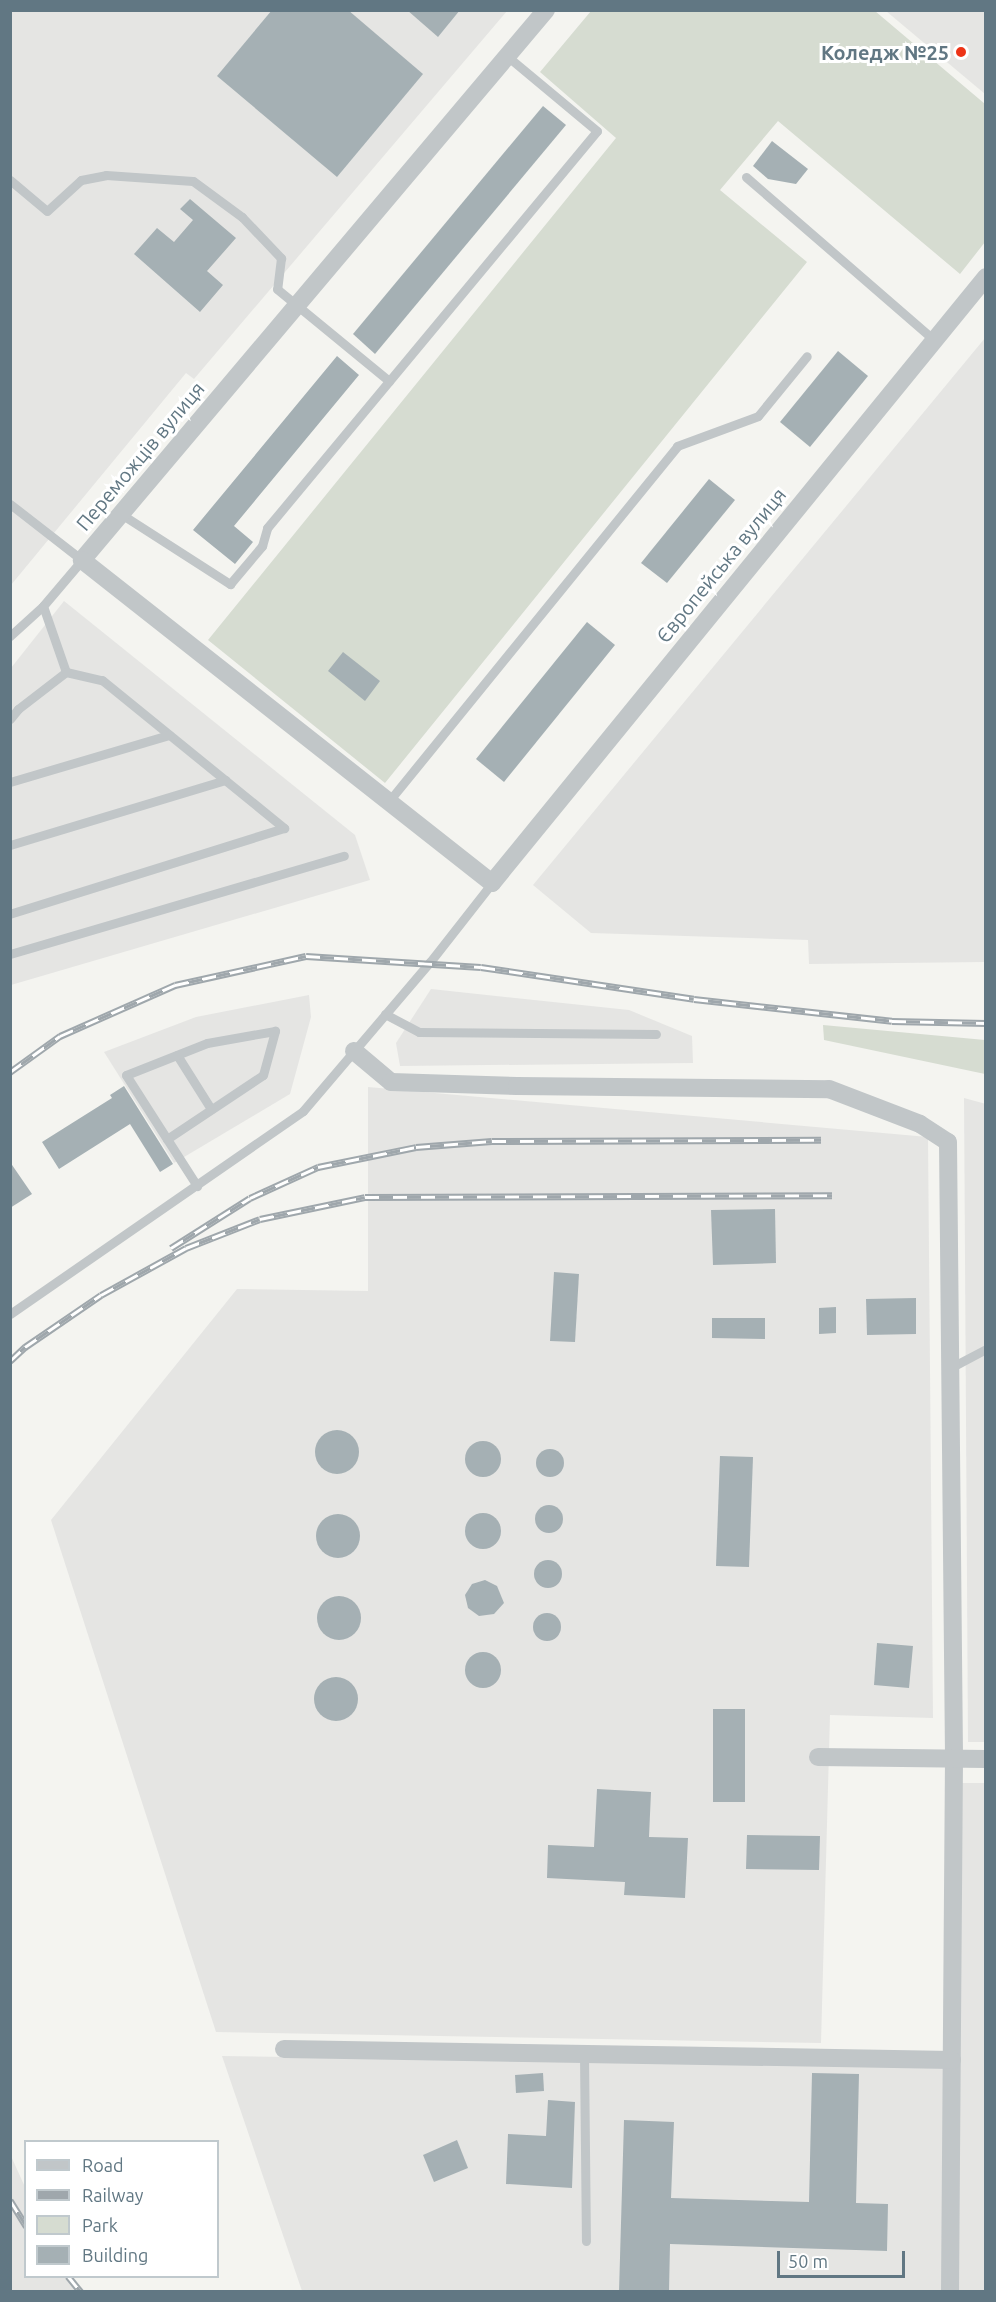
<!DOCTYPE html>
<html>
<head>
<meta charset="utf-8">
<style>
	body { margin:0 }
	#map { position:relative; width:996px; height:2302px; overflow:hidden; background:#f4f4f0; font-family:Ubuntu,sans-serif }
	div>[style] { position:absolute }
	.built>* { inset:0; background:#e5e5e3 }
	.green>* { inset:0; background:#d6dcd1 }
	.building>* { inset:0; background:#a5b0b4 }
	.round { border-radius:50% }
	.service>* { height:9px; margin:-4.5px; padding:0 4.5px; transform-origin:4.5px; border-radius:4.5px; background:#c1c6c8 }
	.minor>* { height:18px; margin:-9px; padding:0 9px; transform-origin:9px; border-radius:9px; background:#c1c6c8 }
	.rail>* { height:7px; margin-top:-3.5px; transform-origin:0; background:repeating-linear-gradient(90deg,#fff 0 14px,#9fa7ac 0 28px); box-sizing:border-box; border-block:2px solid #9fa7ac }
	.dots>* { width:16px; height:16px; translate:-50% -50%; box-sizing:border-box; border:3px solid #fff; border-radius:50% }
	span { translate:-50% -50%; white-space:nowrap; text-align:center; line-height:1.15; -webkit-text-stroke:6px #fff; paint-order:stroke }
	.poi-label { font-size:20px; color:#617783; font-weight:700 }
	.right { translate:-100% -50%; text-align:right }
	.street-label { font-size:20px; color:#617783 }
	.frame { position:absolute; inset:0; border:12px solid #617783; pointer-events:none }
	.legend { position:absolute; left:24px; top:2140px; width:195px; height:138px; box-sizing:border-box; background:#fff; border:2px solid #c0c9cd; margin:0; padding:8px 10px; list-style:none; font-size:18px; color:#617783 }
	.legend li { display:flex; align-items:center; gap:12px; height:30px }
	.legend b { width:30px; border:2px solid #c0c9cd }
	.scale { position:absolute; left:777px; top:2251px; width:128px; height:27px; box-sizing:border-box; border:3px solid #617783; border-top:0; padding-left:8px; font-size:18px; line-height:21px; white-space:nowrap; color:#617783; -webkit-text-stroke:4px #fff; paint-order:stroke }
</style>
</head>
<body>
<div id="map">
	<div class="built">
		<div style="clip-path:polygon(11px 11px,507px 11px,194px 379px,186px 373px,11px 585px)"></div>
		<div style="clip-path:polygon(886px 11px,985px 11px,985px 94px)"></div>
		<div style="clip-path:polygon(985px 338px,985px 962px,809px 964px,808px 940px,591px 933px,533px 885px)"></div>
		<div style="clip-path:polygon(64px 601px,355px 835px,370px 880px,11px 985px,11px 668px)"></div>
		<div style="clip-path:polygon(431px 989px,629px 1010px,692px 1036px,693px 1063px,400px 1066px,396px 1043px)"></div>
		<div style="clip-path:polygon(309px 995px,311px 1017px,290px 1094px,174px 1163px,104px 1052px,196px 1017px)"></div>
		<div style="clip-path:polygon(368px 1087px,928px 1137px,933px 1718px,830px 1715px,821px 2043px,216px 2032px,51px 1520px,237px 1289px,368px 1291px)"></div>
		<div style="clip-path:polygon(964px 1098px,986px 1104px,986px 1742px,968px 1742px)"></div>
		<div style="clip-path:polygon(959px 1783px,985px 1783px,985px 2291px,302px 2291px,222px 2056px,955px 2067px)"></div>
		<div style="clip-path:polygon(11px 2156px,25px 2187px,26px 2276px,70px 2277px,77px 2291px,11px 2291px)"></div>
	</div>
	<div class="green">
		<div style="clip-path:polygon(591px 11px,875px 11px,985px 104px,985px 242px,960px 274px,778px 121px,720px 190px,807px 262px,385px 783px,208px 640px,616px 138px,540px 72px)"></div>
		<div style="clip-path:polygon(823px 1025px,985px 1040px,985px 1074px,824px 1040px)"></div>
	</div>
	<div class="building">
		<div style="clip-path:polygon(272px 10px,348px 10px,423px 74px,337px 177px,217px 76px)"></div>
		<div style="clip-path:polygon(407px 10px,460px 10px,438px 37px)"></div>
		<div style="clip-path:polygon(543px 106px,566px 125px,375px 354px,353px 334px)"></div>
		<div style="clip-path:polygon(772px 141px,808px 169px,796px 184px,768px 179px,753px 166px)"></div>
		<div style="clip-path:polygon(190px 199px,236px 238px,207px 271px,223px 285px,200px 312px,134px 254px,157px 228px,174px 242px,193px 220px,180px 209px)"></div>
		<div style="clip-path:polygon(838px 351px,868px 376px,810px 447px,780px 422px)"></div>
		<div style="clip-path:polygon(337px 356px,359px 375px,234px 526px,253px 542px,235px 564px,193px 530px)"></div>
		<div style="clip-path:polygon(709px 479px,735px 500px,667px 583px,641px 563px)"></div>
		<div style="clip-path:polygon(587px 622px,615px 645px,504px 782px,476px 759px)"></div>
		<div style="clip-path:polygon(343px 652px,380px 681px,365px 701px,328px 671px)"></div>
		<div style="clip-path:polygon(124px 1086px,173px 1164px,160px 1172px,130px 1124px,59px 1169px,42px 1142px,112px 1098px,110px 1095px)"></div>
		<div style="clip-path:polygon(10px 1162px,32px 1194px,10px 1208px)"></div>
		<div style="clip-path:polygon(775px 1209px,776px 1263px,713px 1265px,711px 1210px)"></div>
		<div style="clip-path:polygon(554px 1272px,579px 1274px,575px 1342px,550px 1341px)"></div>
		<div style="clip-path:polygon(916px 1298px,916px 1334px,867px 1335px,866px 1299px)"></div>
		<div style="clip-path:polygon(836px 1307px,836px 1333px,819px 1334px,819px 1308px)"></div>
		<div style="clip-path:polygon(712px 1318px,765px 1318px,765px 1339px,712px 1338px)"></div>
		<div class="round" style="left:315px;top:1430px;width:44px;height:44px"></div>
		<div class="round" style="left:465px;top:1441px;width:36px;height:36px"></div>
		<div class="round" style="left:536px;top:1449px;width:28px;height:28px"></div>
		<div style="clip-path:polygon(720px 1456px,753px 1457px,749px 1567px,716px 1566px)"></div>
		<div class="round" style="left:535px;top:1505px;width:28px;height:28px"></div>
		<div class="round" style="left:465px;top:1513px;width:36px;height:36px"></div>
		<div class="round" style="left:316px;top:1514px;width:44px;height:44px"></div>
		<div class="round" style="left:534px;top:1560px;width:28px;height:28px"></div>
		<div style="clip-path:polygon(485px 1580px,497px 1586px,504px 1603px,494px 1614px,479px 1616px,468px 1608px,465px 1595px,472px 1584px)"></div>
		<div class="round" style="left:317px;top:1596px;width:44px;height:44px"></div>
		<div class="round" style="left:533px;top:1613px;width:28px;height:28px"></div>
		<div style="clip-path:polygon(877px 1643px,913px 1646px,909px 1688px,874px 1685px)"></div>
		<div class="round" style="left:465px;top:1652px;width:36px;height:36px"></div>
		<div class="round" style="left:314px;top:1677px;width:44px;height:44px"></div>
		<div style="clip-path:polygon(713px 1709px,745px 1709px,745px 1802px,713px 1802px)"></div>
		<div style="clip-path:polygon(597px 1789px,651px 1792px,649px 1837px,688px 1838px,685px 1898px,624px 1895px,625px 1882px,547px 1878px,548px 1845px,594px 1847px)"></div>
		<div style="clip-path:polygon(747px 1835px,820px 1836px,819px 1870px,746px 1869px)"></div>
		<div style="clip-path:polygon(543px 2073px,544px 2091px,516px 2093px,515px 2075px)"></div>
		<div style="clip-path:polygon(812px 2073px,859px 2074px,856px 2203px,888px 2204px,887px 2251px,670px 2244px,669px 2292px,619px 2292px,624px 2120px,674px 2122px,671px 2198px,809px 2202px)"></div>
		<div style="clip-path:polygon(548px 2100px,575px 2102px,572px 2188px,506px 2184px,508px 2134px,546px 2136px)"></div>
		<div style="clip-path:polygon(457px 2140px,468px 2168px,434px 2182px,423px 2155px)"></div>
	</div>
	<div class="service">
		<div style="left:746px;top:177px;width:249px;rotate:40.9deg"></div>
		<div style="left:10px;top:180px;width:48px;rotate:40deg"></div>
		<div style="left:47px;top:211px;width:46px;rotate:-42.4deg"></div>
		<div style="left:81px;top:180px;width:25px;rotate:-11deg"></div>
		<div style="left:106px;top:175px;width:87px;rotate:3.9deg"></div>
		<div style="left:193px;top:181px;width:61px;rotate:36.3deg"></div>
		<div style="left:242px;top:217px;width:57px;rotate:46.4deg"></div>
		<div style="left:281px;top:258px;width:31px;rotate:97deg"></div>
		<div style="left:277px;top:289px;width:145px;rotate:39.4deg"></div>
		<div style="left:10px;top:504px;width:91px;rotate:37.9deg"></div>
		<div style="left:82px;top:560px;width:60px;rotate:130.3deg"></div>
		<div style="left:43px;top:606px;width:45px;rotate:137.7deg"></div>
		<div style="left:121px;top:514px;width:130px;rotate:32.7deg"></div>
		<div style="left:230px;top:584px;width:50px;rotate:-49.9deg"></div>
		<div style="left:262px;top:546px;width:19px;rotate:-74deg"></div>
		<div style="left:267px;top:528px;width:516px;rotate:-50.27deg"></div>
		<div style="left:597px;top:131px;width:117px;rotate:-140.2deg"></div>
		<div style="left:43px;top:606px;width:70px;rotate:70.8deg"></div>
		<div style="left:10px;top:719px;width:13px;rotate:-51deg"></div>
		<div style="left:18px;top:709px;width:61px;rotate:-37.6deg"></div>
		<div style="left:66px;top:672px;width:37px;rotate:13deg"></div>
		<div style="left:102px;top:680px;width:235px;rotate:39.1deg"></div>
		<div style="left:284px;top:828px;width:287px;rotate:162.6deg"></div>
		<div style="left:10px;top:782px;width:166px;rotate:-16.5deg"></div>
		<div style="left:389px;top:801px;width:457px;rotate:-50.9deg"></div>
		<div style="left:677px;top:446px;width:86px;rotate:-20.3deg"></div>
		<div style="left:758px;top:416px;width:77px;rotate:-50.8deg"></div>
		<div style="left:10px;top:845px;width:225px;rotate:-16.8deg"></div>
		<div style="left:10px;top:954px;width:348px;rotate:-16.4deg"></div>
		<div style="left:385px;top:1014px;width:38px;rotate:28deg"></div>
		<div style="left:419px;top:1032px;width:237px;rotate:0.5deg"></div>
		<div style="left:177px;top:1055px;width:64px;rotate:57.8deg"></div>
		<div style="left:167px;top:1139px;width:115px;rotate:-33.7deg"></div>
		<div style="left:263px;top:1075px;width:46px;rotate:-74.7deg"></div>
		<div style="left:275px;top:1031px;width:69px;rotate:170deg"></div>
		<div style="left:207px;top:1043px;width:87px;rotate:158.4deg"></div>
		<div style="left:126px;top:1075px;width:76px;rotate:57.4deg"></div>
		<div style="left:167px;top:1139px;width:56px;rotate:57.4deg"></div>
		<div style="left:10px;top:1314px;width:356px;rotate:-34.7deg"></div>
		<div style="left:303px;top:1111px;width:196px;rotate:-49.6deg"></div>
		<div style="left:430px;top:962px;width:100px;rotate:-51.9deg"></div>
		<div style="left:950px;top:1368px;width:41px;rotate:-27.8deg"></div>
		<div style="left:584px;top:2054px;width:187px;rotate:89.4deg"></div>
	</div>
	<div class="minor">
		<div style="left:546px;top:10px;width:720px;rotate:130.15deg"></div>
		<div style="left:82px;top:560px;width:522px;rotate:38.23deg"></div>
		<div style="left:492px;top:883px;width:782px;rotate:-50.81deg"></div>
		<div style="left:354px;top:1051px;width:48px;rotate:40deg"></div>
		<div style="left:391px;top:1082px;width:126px;rotate:1.8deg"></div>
		<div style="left:517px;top:1086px;width:312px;rotate:0.6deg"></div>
		<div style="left:829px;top:1089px;width:97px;rotate:21deg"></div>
		<div style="left:920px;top:1124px;width:33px;rotate:33deg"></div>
		<div style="left:948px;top:1142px;width:617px;rotate:89.44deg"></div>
		<div style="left:954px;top:1759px;width:533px;rotate:90.43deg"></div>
		<div style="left:818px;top:1757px;width:168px;rotate:0.7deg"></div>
		<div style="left:284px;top:2049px;width:668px;rotate:0.94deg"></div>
	</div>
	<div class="rail">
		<div style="left:10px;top:1072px;width:62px;rotate:-35.8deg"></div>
		<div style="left:60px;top:1036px;width:126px;rotate:-23.9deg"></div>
		<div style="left:175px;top:985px;width:134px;rotate:-12.5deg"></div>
		<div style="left:306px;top:956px;width:175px;rotate:3.6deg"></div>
		<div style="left:481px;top:967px;width:215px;rotate:8.5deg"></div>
		<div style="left:694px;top:999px;width:199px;rotate:6.3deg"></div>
		<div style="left:892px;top:1021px;width:94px;rotate:1.2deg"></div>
		<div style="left:171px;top:1248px;width:93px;rotate:-32.3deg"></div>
		<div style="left:250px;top:1198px;width:75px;rotate:-24.5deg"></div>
		<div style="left:318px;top:1167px;width:100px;rotate:-11.5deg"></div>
		<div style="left:416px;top:1147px;width:76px;rotate:-4.5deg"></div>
		<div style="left:492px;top:1141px;width:329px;rotate:-0.2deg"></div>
		<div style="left:10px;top:1361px;width:21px;rotate:-43deg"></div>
		<div style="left:25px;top:1347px;width:92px;rotate:-34.4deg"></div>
		<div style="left:101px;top:1295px;width:97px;rotate:-28.9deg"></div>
		<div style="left:186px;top:1248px;width:79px;rotate:-21.4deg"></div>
		<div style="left:260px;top:1219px;width:107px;rotate:-11.8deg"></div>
		<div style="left:365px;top:1197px;width:467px;rotate:-0.2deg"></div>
		<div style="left:10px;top:2200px;width:31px;rotate:58deg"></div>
		<div style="left:68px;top:2276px;width:21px;rotate:51deg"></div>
	</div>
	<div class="dots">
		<div style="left:961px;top:52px;background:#ed3417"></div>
	</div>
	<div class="poi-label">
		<span class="right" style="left:949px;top:52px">Коледж №25</span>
	</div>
	<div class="street-label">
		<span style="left:140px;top:456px;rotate:-50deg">Переможців вулиця</span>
		<span style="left:721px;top:565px;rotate:-51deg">Європейська вулиця</span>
	</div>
	<div class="frame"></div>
	<ul class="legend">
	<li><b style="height:8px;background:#c1c6c8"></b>Road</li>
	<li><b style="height:8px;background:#9fa7ac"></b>Railway</li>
	<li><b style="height:16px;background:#d6dcd1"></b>Park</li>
	<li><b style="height:16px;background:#a5b0b4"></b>Building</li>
	</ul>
	<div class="scale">50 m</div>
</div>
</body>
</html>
